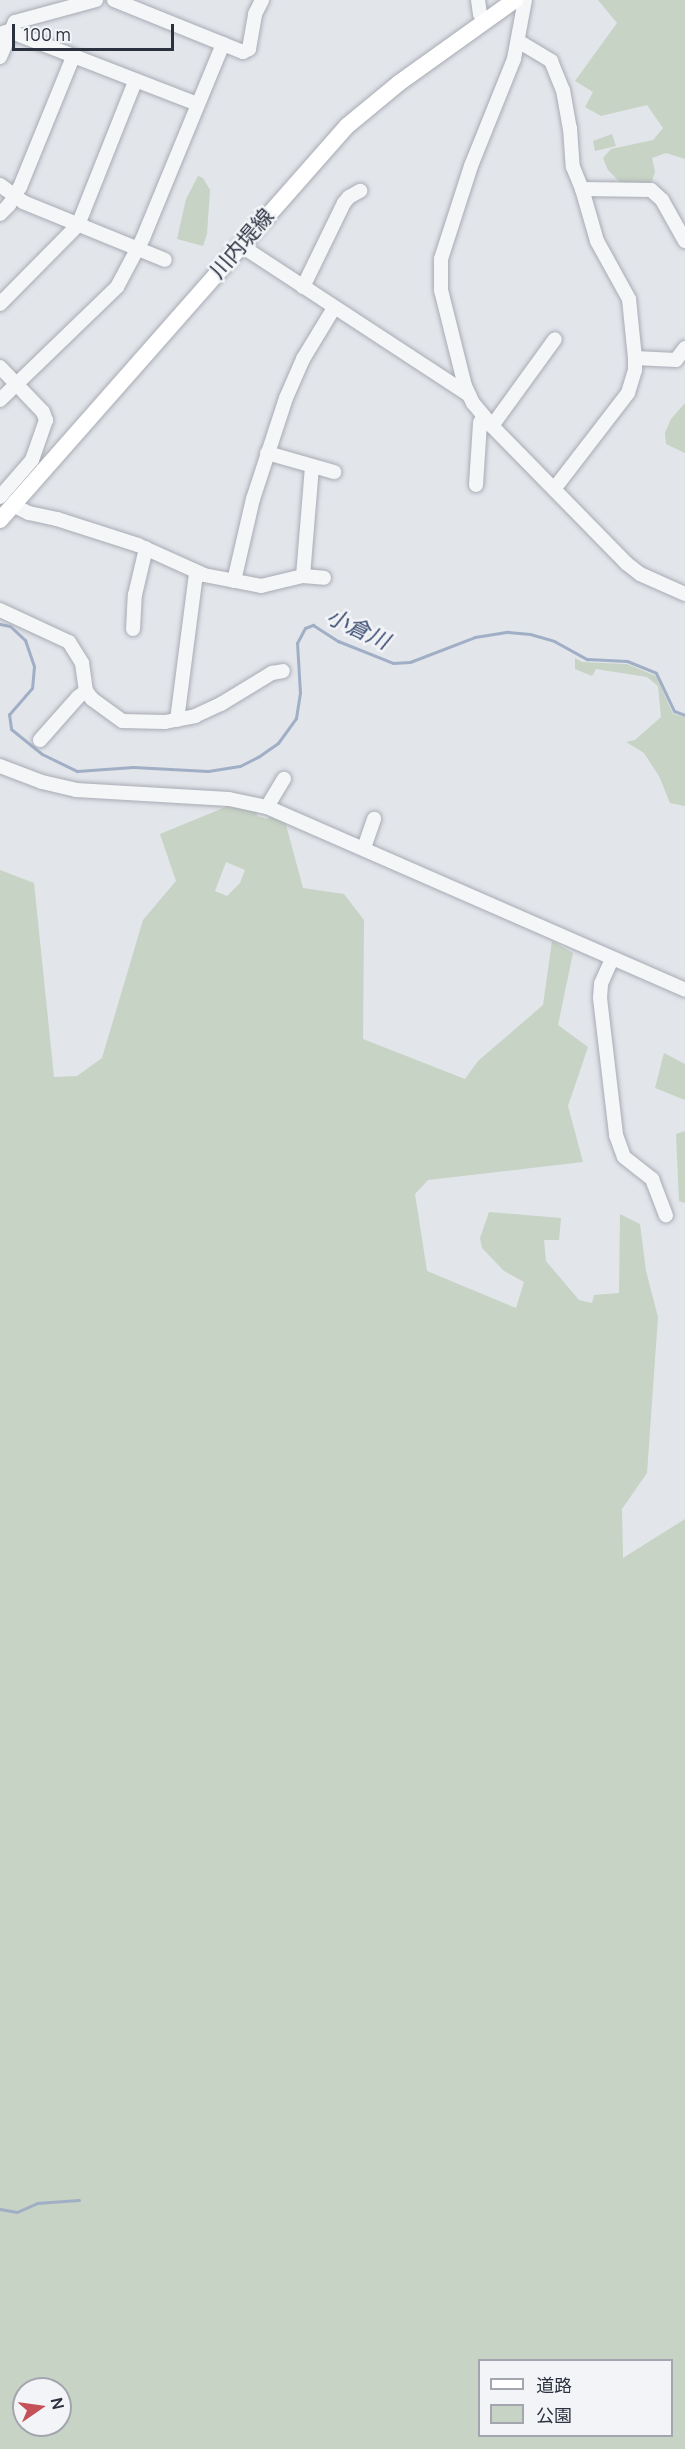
<!DOCTYPE html>
<html>
<head>
<meta charset="utf-8">
<style>
	body { margin:0 }
	#map { position:relative; width:685px; height:2449px; overflow:hidden; background:#e2e5ea; font-family:Manrope,"Noto Sans JP",sans-serif }
	div>[style] { position:absolute }
	.green>* { inset:0; background:#c7d3c4 }
	.stream>* { height:3px; margin:-1.5px; padding:0 1.5px; transform-origin:1.5px; border-radius:1.5px; background:#a0afc6 }
	.roads { filter:drop-shadow(0 0 2px #a8abb4) drop-shadow(0 0 2px #a8abb4) }
	.minor>* { height:14px; margin:-7px; padding:0 7px; transform-origin:7px; border-radius:7px; background:#f5f6f8 }
	.major>* { height:16px; margin:-8px; padding:0 8px; transform-origin:8px; border-radius:8px; background:#fff }
	span { translate:-50% -50%; white-space:nowrap; text-align:center; line-height:1.15; -webkit-text-stroke:5px #f2f4f7; paint-order:stroke }
	.street-label { font-size:21px; color:#2c3140 }
	.water-label { font-size:22px; color:#394d71; font-style:italic }
	.legend { position:absolute; left:478px; top:2359px; width:195px; height:78px; box-sizing:border-box; background:#f2f4f7; border:2px solid #a3a6ae; margin:0; padding:8px 10px; list-style:none; font-size:18px; color:#2c3140 }
	.legend li { display:flex; align-items:center; gap:12px; height:30px }
	.legend b { width:30px; border:2px solid #a3a6ae }
	.north { position:absolute; left:12px; top:2377px; width:60px; height:60px; box-sizing:border-box; background:#f2f4f7; border:2px solid #a3a6ae; border-radius:50%; rotate:77deg; font-size:16px; font-weight:700; line-height:24px; text-align:center; color:#2c3140 }
	.north::after { content:''; display:block; margin:auto; width:21px; height:27px; background:#c45258; clip-path:polygon(50% 0,100% 100%,50% 72%,0 100%) }
	.scale { position:absolute; left:12px; top:24px; width:162px; height:27px; box-sizing:border-box; border:3px solid #2c3140; border-top:0; padding-left:8px; font-size:18px; line-height:21px; white-space:nowrap; color:#2c3140; -webkit-text-stroke:4px #f2f4f7; paint-order:stroke }
</style>
</head>
<body>
<div id="map">
	<div class="green">
		<div style="clip-path:polygon(598px 0,685px 0,685px 159px,666px 153px,652px 158px,655px 172px,652px 181px,642px 187px,623px 185px,608px 170px,603px 158px,611px 149px,653px 140px,663px 128px,647px 105px,601px 116px,585px 107px,593px 92px,575px 81px,617px 23px)"></div>
		<div style="clip-path:polygon(612px 134px,616px 146px,595px 151px,593px 141px)"></div>
		<div style="clip-path:polygon(198px 176px,203px 178px,210px 190px,207px 234px,203px 246px,177px 239px,186px 199px)"></div>
		<div style="clip-path:polygon(685px 403px,685px 453px,666px 444px,665px 433px,671px 419px)"></div>
		<div style="clip-path:polygon(575px 658px,582px 662px,627px 664px,656px 676px,673px 714px,685px 717px,685px 806px,670px 803px,659px 776px,644px 753px,626px 742px,635px 740px,661px 717px,658px 686px,647px 677px,596px 669px,592px 676px,575px 669px)"></div>
		<div style="clip-path:polygon(evenodd,228px 806px,251px 809px,258px 810px,257px 816px,267px 819px,272px 814px,285px 821px,303px 888px,344px 894px,364px 920px,363px 1039px,465px 1079px,478px 1061px,543px 1005px,552px 941px,573px 953px,558px 1025px,588px 1047px,568px 1106px,583px 1162px,428px 1180px,415px 1194px,427px 1271px,516px 1308px,524px 1282px,504px 1271px,482px 1248px,480px 1238px,489px 1212px,561px 1218px,559px 1240px,544px 1240px,546px 1261px,579px 1300px,592px 1303px,594px 1295px,619px 1293px,620px 1214px,640px 1224px,646px 1271px,658px 1317px,647px 1473px,622px 1509px,623px 1558px,685px 1519px,685px 2449px,0 2449px,0 870px,34px 883px,54px 1077px,77px 1076px,102px 1058px,143px 920px,176px 881px,160px 834px,228px 806px,226px 862px,245px 870px,240px 883px,227px 896px,215px 891px,226px 862px,228px 806px,480px 2360px,672px 2360px,672px 2436px,480px 2436px,480px 2360px,228px 806px,24px 2389px,60px 2389px,60px 2425px,24px 2425px,24px 2389px)"></div>
		<div style="clip-path:polygon(664px 1053px,685px 1064px,685px 1100px,655px 1088px)"></div>
		<div style="clip-path:polygon(685px 1131px,685px 1203px,679px 1201px,676px 1134px)"></div>
	</div>
	<div class="stream">
		<div style="left:0;top:624px;width:10px;rotate:11deg"></div>
		<div style="left:10px;top:626px;width:21px;rotate:43deg"></div>
		<div style="left:25px;top:640px;width:28px;rotate:71deg"></div>
		<div style="left:34px;top:666px;width:22px;rotate:95deg"></div>
		<div style="left:32px;top:688px;width:35px;rotate:131deg"></div>
		<div style="left:9px;top:714px;width:15px;rotate:82deg"></div>
		<div style="left:11px;top:729px;width:40px;rotate:39deg"></div>
		<div style="left:42px;top:754px;width:39px;rotate:26deg"></div>
		<div style="left:77px;top:771px;width:56px;rotate:-4.1deg"></div>
		<div style="left:133px;top:767px;width:75px;rotate:3.1deg"></div>
		<div style="left:208px;top:771px;width:32px;rotate:-9deg"></div>
		<div style="left:240px;top:766px;width:20px;rotate:-27deg"></div>
		<div style="left:258px;top:757px;width:24px;rotate:-35deg"></div>
		<div style="left:278px;top:743px;width:31px;rotate:-54deg"></div>
		<div style="left:296px;top:718px;width:25px;rotate:-81deg"></div>
		<div style="left:300px;top:693px;width:50px;rotate:-93.4deg"></div>
		<div style="left:297px;top:643px;width:17px;rotate:-62deg"></div>
		<div style="left:305px;top:628px;width:9px;rotate:-21deg"></div>
		<div style="left:313px;top:625px;width:30px;rotate:33deg"></div>
		<div style="left:338px;top:641px;width:59px;rotate:21.8deg"></div>
		<div style="left:393px;top:663px;width:17px;rotate:-3deg"></div>
		<div style="left:410px;top:662px;width:70px;rotate:-21deg"></div>
		<div style="left:475px;top:637px;width:33px;rotate:-9deg"></div>
		<div style="left:508px;top:632px;width:22px;rotate:5deg"></div>
		<div style="left:530px;top:634px;width:25px;rotate:16deg"></div>
		<div style="left:554px;top:641px;width:38px;rotate:29deg"></div>
		<div style="left:587px;top:659px;width:40px;rotate:2.9deg"></div>
		<div style="left:627px;top:661px;width:31px;rotate:22deg"></div>
		<div style="left:656px;top:673px;width:42px;rotate:64.7deg"></div>
		<div style="left:674px;top:711px;width:12px;rotate:20deg"></div>
		<div style="left:0;top:2209px;width:17px;rotate:10deg"></div>
		<div style="left:17px;top:2212px;width:22px;rotate:-24deg"></div>
		<div style="left:37px;top:2203px;width:42px;rotate:-4.1deg"></div>
	</div>
	<div class="roads">
		<div class="minor">
			<div style="left:114px;top:0;width:139px;rotate:22deg"></div>
			<div style="left:243px;top:52px;width:7px;rotate:-27deg"></div>
			<div style="left:249px;top:49px;width:36px;rotate:-80deg"></div>
			<div style="left:255px;top:14px;width:16px;rotate:-63deg"></div>
			<div style="left:478px;top:0;width:14px;rotate:82deg"></div>
			<div style="left:480px;top:14px;width:9px;rotate:58deg"></div>
			<div style="left:525px;top:0;width:60px;rotate:100.6deg"></div>
			<div style="left:514px;top:59px;width:115px;rotate:111.9deg"></div>
			<div style="left:471px;top:166px;width:98px;rotate:107.9deg"></div>
			<div style="left:441px;top:259px;width:31px;rotate:90deg"></div>
			<div style="left:441px;top:290px;width:99px;rotate:76deg"></div>
			<div style="left:465px;top:386px;width:19px;rotate:65deg"></div>
			<div style="left:473px;top:403px;width:30px;rotate:50deg"></div>
			<div style="left:492px;top:426px;width:192px;rotate:45.6deg"></div>
			<div style="left:626px;top:563px;width:18px;rotate:38deg"></div>
			<div style="left:640px;top:574px;width:49px;rotate:24deg"></div>
			<div style="left:0;top:34px;width:9px;rotate:-18deg"></div>
			<div style="left:9px;top:31px;width:202px;rotate:21.2deg"></div>
			<div style="left:518px;top:41px;width:39px;rotate:31deg"></div>
			<div style="left:551px;top:61px;width:31px;rotate:68deg"></div>
			<div style="left:563px;top:90px;width:39px;rotate:80deg"></div>
			<div style="left:570px;top:128px;width:39px;rotate:86deg"></div>
			<div style="left:573px;top:167px;width:24px;rotate:68deg"></div>
			<div style="left:582px;top:189px;width:54px;rotate:73.9deg"></div>
			<div style="left:597px;top:241px;width:66px;rotate:61.1deg"></div>
			<div style="left:629px;top:299px;width:59px;rotate:84.2deg"></div>
			<div style="left:635px;top:358px;width:12px;rotate:90deg"></div>
			<div style="left:635px;top:370px;width:24px;rotate:107deg"></div>
			<div style="left:628px;top:393px;width:121px;rotate:127.6deg"></div>
			<div style="left:0;top:57px;width:38px;rotate:-67deg"></div>
			<div style="left:15px;top:22px;width:84px;rotate:-15.2deg"></div>
			<div style="left:0;top:185px;width:29px;rotate:36deg"></div>
			<div style="left:23px;top:202px;width:153px;rotate:22.2deg"></div>
			<div style="left:582px;top:189px;width:69px;rotate:0.8deg"></div>
			<div style="left:651px;top:190px;width:15px;rotate:42deg"></div>
			<div style="left:662px;top:200px;width:47px;rotate:60.7deg"></div>
			<div style="left:0;top:214px;width:13px;rotate:-45deg"></div>
			<div style="left:9px;top:205px;width:21px;rotate:-59deg"></div>
			<div style="left:20px;top:187px;width:140px;rotate:-67.8deg"></div>
			<div style="left:240px;top:245px;width:274px;rotate:33.2deg"></div>
			<div style="left:303px;top:287px;width:93px;rotate:-64deg"></div>
			<div style="left:344px;top:203px;width:8px;rotate:-50deg"></div>
			<div style="left:349px;top:197px;width:13px;rotate:-29deg"></div>
			<div style="left:0;top:304px;width:111px;rotate:-45.4deg"></div>
			<div style="left:78px;top:225px;width:154px;rotate:-68.3deg"></div>
			<div style="left:635px;top:358px;width:41px;rotate:2.8deg"></div>
			<div style="left:676px;top:360px;width:15px;rotate:-53deg"></div>
			<div style="left:0;top:367px;width:62px;rotate:46.3deg"></div>
			<div style="left:43px;top:412px;width:9px;rotate:69deg"></div>
			<div style="left:46px;top:420px;width:42px;rotate:109.3deg"></div>
			<div style="left:32px;top:460px;width:49px;rotate:130.9deg"></div>
			<div style="left:0;top:400px;width:163px;rotate:-44deg"></div>
			<div style="left:117px;top:287px;width:55px;rotate:-62deg"></div>
			<div style="left:143px;top:238px;width:210px;rotate:-67.6deg"></div>
			<div style="left:492px;top:426px;width:107px;rotate:-54.1deg"></div>
			<div style="left:267px;top:453px;width:70px;rotate:15.8deg"></div>
			<div style="left:476px;top:485px;width:62px;rotate:-86.3deg"></div>
			<div style="left:480px;top:423px;width:8px;rotate:-67deg"></div>
			<div style="left:13px;top:505px;width:18px;rotate:27deg"></div>
			<div style="left:29px;top:513px;width:29px;rotate:12deg"></div>
			<div style="left:57px;top:519px;width:85px;rotate:17.8deg"></div>
			<div style="left:138px;top:545px;width:72px;rotate:24.4deg"></div>
			<div style="left:204px;top:575px;width:58px;rotate:10.9deg"></div>
			<div style="left:261px;top:586px;width:43px;rotate:-13.4deg"></div>
			<div style="left:303px;top:576px;width:21px;rotate:5deg"></div>
			<div style="left:303px;top:576px;width:110px;rotate:-85.3deg"></div>
			<div style="left:234px;top:581px;width:84px;rotate:-77deg"></div>
			<div style="left:253px;top:499px;width:106px;rotate:-71.9deg"></div>
			<div style="left:286px;top:398px;width:43px;rotate:-66.4deg"></div>
			<div style="left:303px;top:359px;width:60px;rotate:-58.7deg"></div>
			<div style="left:0;top:610px;width:76px;rotate:24.9deg"></div>
			<div style="left:69px;top:642px;width:25px;rotate:58deg"></div>
			<div style="left:82px;top:663px;width:28px;rotate:82deg"></div>
			<div style="left:86px;top:691px;width:10px;rotate:53deg"></div>
			<div style="left:92px;top:699px;width:37px;rotate:36deg"></div>
			<div style="left:122px;top:721px;width:43px;rotate:1.3deg"></div>
			<div style="left:165px;top:722px;width:31px;rotate:-11deg"></div>
			<div style="left:195px;top:716px;width:29px;rotate:-25deg"></div>
			<div style="left:221px;top:704px;width:60px;rotate:-31.3deg"></div>
			<div style="left:272px;top:673px;width:11px;rotate:-10deg"></div>
			<div style="left:133px;top:629px;width:34px;rotate:-87deg"></div>
			<div style="left:135px;top:595px;width:48px;rotate:-76.8deg"></div>
			<div style="left:177px;top:720px;width:148px;rotate:-82.6deg"></div>
			<div style="left:40px;top:740px;width:57px;rotate:-48.5deg"></div>
			<div style="left:78px;top:697px;width:10px;rotate:-37deg"></div>
			<div style="left:0;top:766px;width:45px;rotate:20.9deg"></div>
			<div style="left:42px;top:782px;width:35px;rotate:13deg"></div>
			<div style="left:76px;top:790px;width:153px;rotate:3.4deg"></div>
			<div style="left:229px;top:799px;width:39px;rotate:12deg"></div>
			<div style="left:267px;top:807px;width:456px;rotate:23.6deg"></div>
			<div style="left:267px;top:807px;width:33px;rotate:-59deg"></div>
			<div style="left:364px;top:848px;width:31px;rotate:-71deg"></div>
			<div style="left:612px;top:959px;width:27px;rotate:114deg"></div>
			<div style="left:601px;top:984px;width:14px;rotate:94deg"></div>
			<div style="left:600px;top:998px;width:138px;rotate:83.3deg"></div>
			<div style="left:616px;top:1135px;width:23px;rotate:70deg"></div>
			<div style="left:624px;top:1157px;width:36px;rotate:38deg"></div>
			<div style="left:652px;top:1179px;width:39px;rotate:69deg"></div>
		</div>
		<div class="major">
			<div style="left:0;top:520px;width:525px;rotate:-48.63deg"></div>
			<div style="left:347px;top:126px;width:67px;rotate:-39.6deg"></div>
			<div style="left:399px;top:83px;width:143px;rotate:-35.6deg"></div>
		</div>
	</div>
	<div class="street-label">
		<span style="left:241px;top:243px;rotate:-49deg">川内堤線</span>
	</div>
	<div class="water-label">
		<span style="left:358px;top:629px;rotate:25deg">小倉川</span>
	</div>
	<ul class="legend">
	<li><b style="height:8px;background:#fff"></b>道路</li>
	<li><b style="height:16px;background:#c7d3c4"></b>公園</li>
	</ul>
	<div class="north">N</div>
	<div class="scale">100 m</div>
</div>
</body>
</html>
